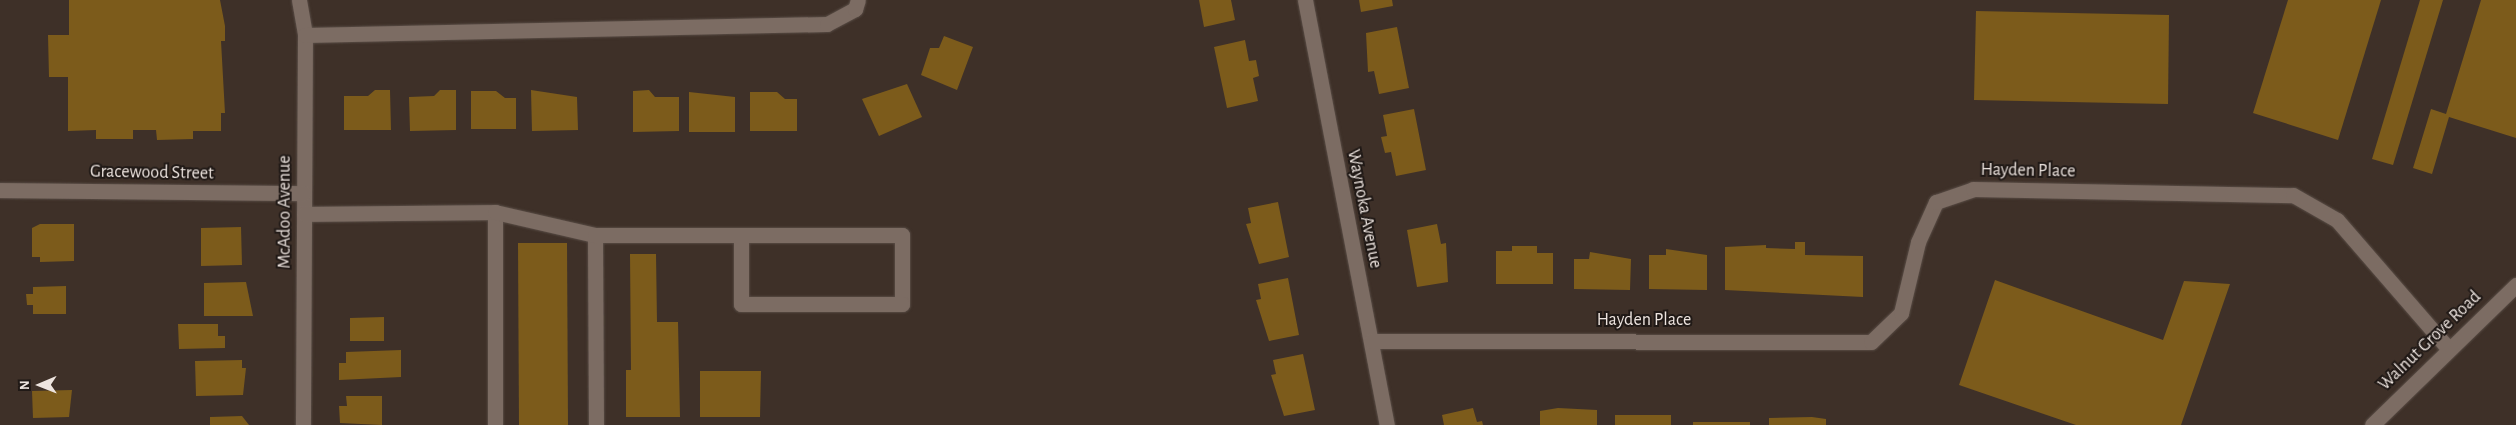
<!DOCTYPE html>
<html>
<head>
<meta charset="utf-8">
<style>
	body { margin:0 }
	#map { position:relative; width:2516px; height:425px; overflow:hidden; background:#3e3028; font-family:"Alegreya Sans",sans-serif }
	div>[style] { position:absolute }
	.building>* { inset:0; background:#7c5b1b }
	.roads { filter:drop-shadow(0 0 1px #594d46) drop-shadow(0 0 1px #594d46) }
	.street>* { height:15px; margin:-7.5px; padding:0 7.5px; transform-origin:7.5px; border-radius:7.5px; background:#7c6c63 }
	.secondary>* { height:15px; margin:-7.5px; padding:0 7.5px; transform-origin:7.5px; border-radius:7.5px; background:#7c6c63 }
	span { translate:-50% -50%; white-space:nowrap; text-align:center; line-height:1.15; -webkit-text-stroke:4px #201916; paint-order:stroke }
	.street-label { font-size:18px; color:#ede4df }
	.north { position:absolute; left:15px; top:360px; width:50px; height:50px; -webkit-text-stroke:4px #201916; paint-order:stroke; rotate:269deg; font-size:14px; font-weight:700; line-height:20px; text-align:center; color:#ede4df }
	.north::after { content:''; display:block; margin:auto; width:18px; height:22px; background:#ede4df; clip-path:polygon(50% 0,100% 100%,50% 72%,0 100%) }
</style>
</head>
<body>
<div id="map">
	<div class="building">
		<div style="clip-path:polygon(69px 0,220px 0,225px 26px,225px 41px,221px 41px,225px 113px,221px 113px,221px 131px,193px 131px,193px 139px,157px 140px,156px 130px,133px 130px,133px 139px,96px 139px,96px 130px,68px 131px,68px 77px,49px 77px,48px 35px,69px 35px)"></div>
		<div style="clip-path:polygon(1199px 0,1231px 0,1235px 20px,1204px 27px)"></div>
		<div style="clip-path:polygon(1359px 0,1392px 0,1393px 6px,1361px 12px)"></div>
		<div style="clip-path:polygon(2288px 0,2381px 0,2338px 140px,2253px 113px)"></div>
		<div style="clip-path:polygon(2420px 0,2443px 0,2393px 165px,2372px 159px)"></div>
		<div style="clip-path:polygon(2481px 0,2516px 0,2516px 138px,2449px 117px,2432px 174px,2413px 168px,2431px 109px,2446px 114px)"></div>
		<div style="clip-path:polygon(1976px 11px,2169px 15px,2168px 104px,1974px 100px)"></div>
		<div style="clip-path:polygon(1397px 27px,1409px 88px,1379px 94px,1374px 71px,1368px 72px,1366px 33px)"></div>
		<div style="clip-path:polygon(944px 36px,973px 47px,957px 90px,921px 75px,930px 48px,939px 48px)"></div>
		<div style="clip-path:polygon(1245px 40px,1249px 61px,1256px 60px,1259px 76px,1253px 78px,1258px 101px,1227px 108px,1214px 47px)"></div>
		<div style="clip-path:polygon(907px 84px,922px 117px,879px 136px,862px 99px)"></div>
		<div style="clip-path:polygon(375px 90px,390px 90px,391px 130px,344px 130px,344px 96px,368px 96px)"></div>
		<div style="clip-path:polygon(440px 90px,456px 90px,456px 130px,410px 131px,409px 97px,434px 96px)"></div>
		<div style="clip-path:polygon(531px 90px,577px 97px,578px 130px,532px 131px)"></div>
		<div style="clip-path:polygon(649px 90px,655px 97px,679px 97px,679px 131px,633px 132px,633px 91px)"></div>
		<div style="clip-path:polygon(471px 91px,496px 91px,505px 98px,516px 98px,516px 129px,471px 129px)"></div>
		<div style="clip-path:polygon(689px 92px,735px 97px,735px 132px,689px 132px)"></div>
		<div style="clip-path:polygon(750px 92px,777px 92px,785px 99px,797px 99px,797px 131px,750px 131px)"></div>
		<div style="clip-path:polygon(1414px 109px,1426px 170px,1396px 176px,1391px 152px,1385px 153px,1381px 137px,1387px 136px,1383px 115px)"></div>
		<div style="clip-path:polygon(1278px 202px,1289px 257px,1259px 264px,1246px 224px,1251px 223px,1248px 208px)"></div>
		<div style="clip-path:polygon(40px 224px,74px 224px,74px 261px,40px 262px,40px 257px,32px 257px,32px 228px)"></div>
		<div style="clip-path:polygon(1437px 224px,1441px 244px,1446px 243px,1448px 282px,1417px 287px,1407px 230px)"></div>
		<div style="clip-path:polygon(241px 227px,242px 265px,201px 266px,201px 228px)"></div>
		<div style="clip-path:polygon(1795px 242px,1805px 242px,1805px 255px,1863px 256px,1863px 297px,1725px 290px,1725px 247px,1766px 245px,1766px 248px,1795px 249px)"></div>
		<div style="clip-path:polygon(518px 243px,567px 243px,568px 425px,519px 425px)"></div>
		<div style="clip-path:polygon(1512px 246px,1537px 246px,1537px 253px,1553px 253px,1553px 284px,1496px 284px,1496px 251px,1512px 251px)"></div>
		<div style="clip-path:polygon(1666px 249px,1707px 255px,1707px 290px,1649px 289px,1649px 255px,1666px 255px)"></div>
		<div style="clip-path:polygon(1590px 252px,1631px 259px,1630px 290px,1574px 289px,1574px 259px,1589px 259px)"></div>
		<div style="clip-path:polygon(630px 254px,656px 254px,657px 322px,678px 322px,680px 417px,626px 417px,626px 370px,631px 370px)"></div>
		<div style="clip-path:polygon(1288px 278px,1299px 335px,1269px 341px,1256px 300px,1261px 299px,1258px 284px)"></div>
		<div style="clip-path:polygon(1995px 280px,2163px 340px,2184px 281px,2230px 284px,2181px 425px,2076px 425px,1959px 385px)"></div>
		<div style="clip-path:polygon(246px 282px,253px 316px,204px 316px,204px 283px)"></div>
		<div style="clip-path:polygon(66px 286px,66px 314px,33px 314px,33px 305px,27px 305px,26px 294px,33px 294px,33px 287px)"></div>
		<div style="clip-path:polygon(384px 317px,384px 341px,350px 341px,350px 318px)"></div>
		<div style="clip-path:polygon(178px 324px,218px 324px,218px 336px,225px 336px,225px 348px,179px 349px)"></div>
		<div style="clip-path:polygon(401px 350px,401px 377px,339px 380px,339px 363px,346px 363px,346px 352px)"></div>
		<div style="clip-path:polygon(1303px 354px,1315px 410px,1284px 416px,1271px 375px,1276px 374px,1273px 360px)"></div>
		<div style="clip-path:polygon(242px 360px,242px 368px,246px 368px,243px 395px,196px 396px,195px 361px)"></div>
		<div style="clip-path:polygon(700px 371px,761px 371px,760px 417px,700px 417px)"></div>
		<div style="clip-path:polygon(72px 390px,69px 417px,33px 418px,32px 391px)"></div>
		<div style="clip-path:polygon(346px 396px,382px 396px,382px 425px,340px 423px,339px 406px,347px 406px)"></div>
		<div style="clip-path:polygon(1473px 408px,1477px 422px,1482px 421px,1483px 425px,1444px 425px,1442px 415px)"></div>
		<div style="clip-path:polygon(1558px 408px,1597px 410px,1597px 425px,1540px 425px,1540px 411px)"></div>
		<div style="clip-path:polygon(1615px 415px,1671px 415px,1671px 425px,1615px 425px)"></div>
		<div style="clip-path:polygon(242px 416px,249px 425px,210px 425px,210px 417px)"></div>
		<div style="clip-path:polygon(1812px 417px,1826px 419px,1826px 425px,1769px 425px,1769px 418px)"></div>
		<div style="clip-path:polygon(1693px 422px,1750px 422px,1750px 425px,1693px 425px)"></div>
	</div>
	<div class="roads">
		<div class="street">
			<div style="left:299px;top:0;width:36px;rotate:80deg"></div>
			<div style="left:305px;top:35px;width:390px;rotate:90.3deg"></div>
			<div style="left:1305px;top:0;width:433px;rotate:79.1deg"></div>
			<div style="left:305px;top:35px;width:522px;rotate:-1.21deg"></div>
			<div style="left:827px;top:24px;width:32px;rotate:-28deg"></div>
			<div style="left:855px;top:9px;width:9px;rotate:-72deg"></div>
			<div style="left:0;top:190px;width:304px;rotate:0.6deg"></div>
			<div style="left:304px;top:214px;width:191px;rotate:-0.6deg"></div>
			<div style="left:595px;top:235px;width:190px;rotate:89.7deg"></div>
			<div style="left:1371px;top:341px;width:500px;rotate:0.11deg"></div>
			<div style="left:1871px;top:342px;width:42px;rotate:-44deg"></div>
			<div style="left:1901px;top:313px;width:73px;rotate:-76.5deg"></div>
			<div style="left:1918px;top:242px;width:44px;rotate:-65.8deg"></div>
			<div style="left:1936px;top:202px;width:39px;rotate:-19deg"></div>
			<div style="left:1973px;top:189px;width:320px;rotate:1.1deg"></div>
			<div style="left:2293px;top:195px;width:51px;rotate:29.6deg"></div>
			<div style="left:2337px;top:220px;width:168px;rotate:49.1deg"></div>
			<div style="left:495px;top:425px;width:213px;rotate:-90deg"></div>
			<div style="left:495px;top:212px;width:103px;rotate:13deg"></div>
			<div style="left:595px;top:235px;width:307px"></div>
			<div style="left:902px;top:235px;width:69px;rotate:90deg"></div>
			<div style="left:902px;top:304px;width:161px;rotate:180deg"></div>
			<div style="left:741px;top:304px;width:67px;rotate:-90deg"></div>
		</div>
		<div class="secondary">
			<div style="left:2372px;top:425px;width:201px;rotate:-44.2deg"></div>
		</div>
	</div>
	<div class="street-label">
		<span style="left:2028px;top:171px;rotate:1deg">Hayden Place</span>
		<span style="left:152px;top:173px;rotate:1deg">Gracewood Street</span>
		<span style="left:1364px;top:209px;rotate:79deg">Waynoka Avenue</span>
		<span style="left:285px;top:212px;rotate:-90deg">McAdoo Avenue</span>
		<span style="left:1644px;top:320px">Hayden Place</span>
		<span style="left:2430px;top:341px;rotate:-44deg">Walnut Grove Road</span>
	</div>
	<div class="north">N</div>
</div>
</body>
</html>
